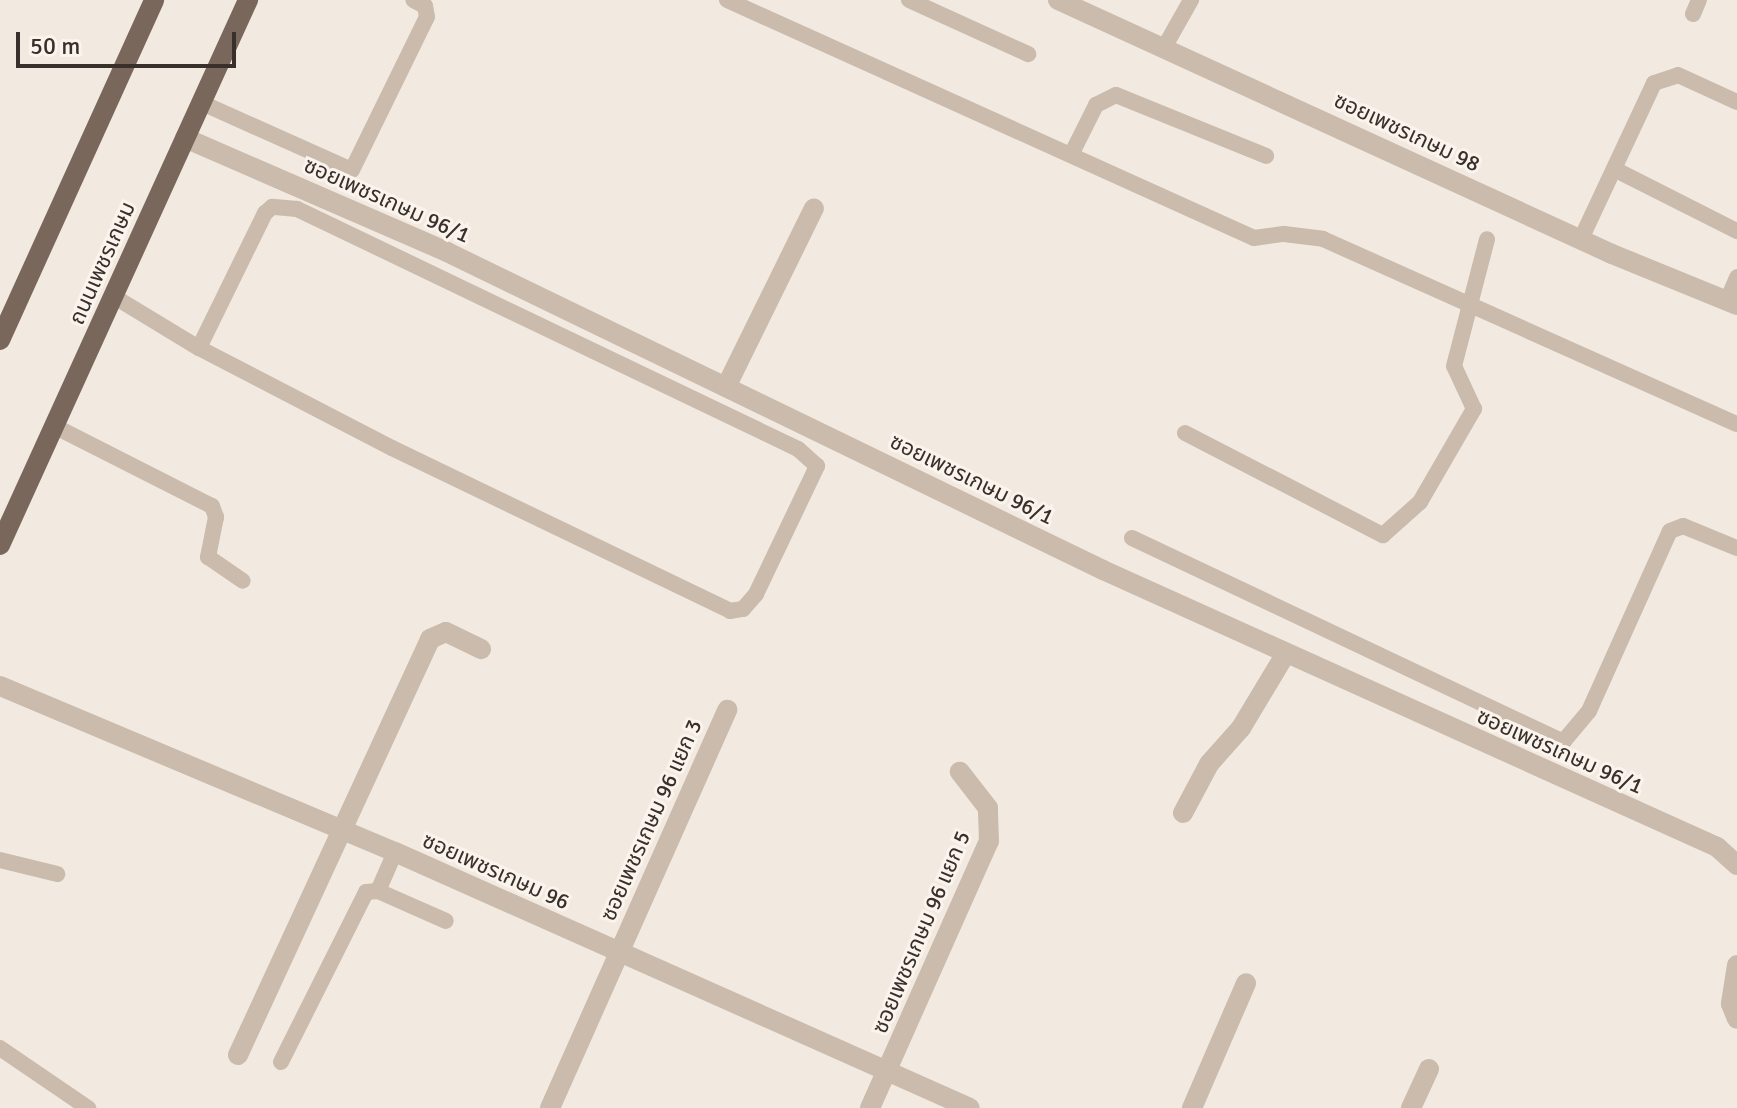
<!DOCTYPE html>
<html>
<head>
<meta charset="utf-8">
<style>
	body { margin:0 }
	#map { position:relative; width:1737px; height:1108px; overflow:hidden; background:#f2eae0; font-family:Signika,"Noto Sans Thai",sans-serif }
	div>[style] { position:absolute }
	.service>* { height:16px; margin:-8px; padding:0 8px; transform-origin:8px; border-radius:8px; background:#cabbac }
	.minor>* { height:20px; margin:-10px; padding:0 10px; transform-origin:10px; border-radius:10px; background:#cabbac }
	.primary>* { height:20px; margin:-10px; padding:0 10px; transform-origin:10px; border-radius:10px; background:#7a675c }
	span { translate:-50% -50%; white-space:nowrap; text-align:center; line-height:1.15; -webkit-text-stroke:6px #faf4ed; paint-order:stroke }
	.street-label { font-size:22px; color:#39302b }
	.scale { position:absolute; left:16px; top:32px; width:220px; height:36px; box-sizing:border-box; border:4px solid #39302b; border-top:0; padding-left:10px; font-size:24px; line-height:28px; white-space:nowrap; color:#39302b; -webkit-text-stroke:6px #faf4ed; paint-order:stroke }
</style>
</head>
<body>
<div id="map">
	<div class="service">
		<div style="left:727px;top:0;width:578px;rotate:24.3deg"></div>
		<div style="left:1254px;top:238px;width:30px;rotate:-8deg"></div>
		<div style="left:1284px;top:234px;width:39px;rotate:7deg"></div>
		<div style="left:1323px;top:239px;width:453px;rotate:24.1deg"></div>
		<div style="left:909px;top:0;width:131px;rotate:24.4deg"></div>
		<div style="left:1693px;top:14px;width:15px;rotate:-67deg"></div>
		<div style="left:1165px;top:46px;width:53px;rotate:-60.5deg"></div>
		<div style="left:202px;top:103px;width:164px;rotate:24.1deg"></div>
		<div style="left:352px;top:170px;width:170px;rotate:-63.9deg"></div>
		<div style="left:427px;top:17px;width:11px;rotate:-100deg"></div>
		<div style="left:425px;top:6px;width:13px;rotate:-153deg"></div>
		<div style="left:1072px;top:153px;width:54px;rotate:-63.4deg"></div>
		<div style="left:1096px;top:105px;width:22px;rotate:-27deg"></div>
		<div style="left:1116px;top:95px;width:162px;rotate:22.1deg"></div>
		<div style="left:1614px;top:169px;width:138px;rotate:26.8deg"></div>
		<div style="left:1581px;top:239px;width:172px;rotate:-64.9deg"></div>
		<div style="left:1654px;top:83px;width:25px;rotate:-18deg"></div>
		<div style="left:1678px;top:75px;width:65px;rotate:24.6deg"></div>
		<div style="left:113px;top:296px;width:100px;rotate:31.2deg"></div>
		<div style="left:199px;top:348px;width:217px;rotate:27.4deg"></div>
		<div style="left:392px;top:448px;width:375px;rotate:25.7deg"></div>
		<div style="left:730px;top:611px;width:13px;rotate:-9deg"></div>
		<div style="left:743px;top:609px;width:20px;rotate:-49deg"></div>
		<div style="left:756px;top:594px;width:142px;rotate:-64.5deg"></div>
		<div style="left:817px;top:466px;width:25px;rotate:-138deg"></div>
		<div style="left:798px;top:449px;width:556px;rotate:-154.4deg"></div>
		<div style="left:297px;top:209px;width:25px;rotate:-175deg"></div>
		<div style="left:272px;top:207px;width:9px;rotate:139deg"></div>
		<div style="left:265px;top:213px;width:150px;rotate:116.1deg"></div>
		<div style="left:1727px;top:301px;width:26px;rotate:-67deg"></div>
		<div style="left:54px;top:426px;width:177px;rotate:26.9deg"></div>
		<div style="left:212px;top:506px;width:12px;rotate:70deg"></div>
		<div style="left:216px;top:517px;width:41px;rotate:101.3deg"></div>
		<div style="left:208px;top:557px;width:42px;rotate:34.4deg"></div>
		<div style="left:1185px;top:433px;width:223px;rotate:27.3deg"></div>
		<div style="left:1383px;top:535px;width:50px;rotate:-41.7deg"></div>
		<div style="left:1420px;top:502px;width:108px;rotate:-59.9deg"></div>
		<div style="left:1474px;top:409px;width:47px;rotate:-114.9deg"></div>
		<div style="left:1454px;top:366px;width:131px;rotate:-75.4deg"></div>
		<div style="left:1132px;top:538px;width:477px;rotate:25.3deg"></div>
		<div style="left:1563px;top:742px;width:40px;rotate:-50deg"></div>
		<div style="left:1589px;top:711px;width:197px;rotate:-65.8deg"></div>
		<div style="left:1670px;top:531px;width:14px;rotate:-21deg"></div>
		<div style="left:1683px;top:526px;width:58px;rotate:22.2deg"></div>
		<div style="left:0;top:860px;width:59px;rotate:13.8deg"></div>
		<div style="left:378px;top:891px;width:43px;rotate:-66.4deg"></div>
		<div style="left:0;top:1048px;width:107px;rotate:34.3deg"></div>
		<div style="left:281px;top:1062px;width:190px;rotate:-63.4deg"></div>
		<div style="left:366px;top:892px;width:12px;rotate:-5deg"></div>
		<div style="left:378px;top:891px;width:74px;rotate:23.8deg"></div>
	</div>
	<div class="minor">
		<div style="left:1058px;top:0;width:609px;rotate:24.63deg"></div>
		<div style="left:1612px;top:254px;width:135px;rotate:22.2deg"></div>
		<div style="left:185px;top:138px;width:286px;rotate:23.5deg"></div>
		<div style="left:447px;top:252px;width:729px;rotate:25.86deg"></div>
		<div style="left:1103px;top:570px;width:674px;rotate:24.28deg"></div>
		<div style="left:1717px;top:847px;width:27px;rotate:42deg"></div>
		<div style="left:726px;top:387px;width:199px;rotate:-63.8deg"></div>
		<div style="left:0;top:686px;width:428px;rotate:22.8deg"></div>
		<div style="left:395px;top:852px;width:629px;rotate:24deg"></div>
		<div style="left:1183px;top:813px;width:55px;rotate:-62deg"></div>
		<div style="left:1209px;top:764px;width:48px;rotate:-48.4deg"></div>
		<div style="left:1241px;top:728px;width:87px;rotate:-59deg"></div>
		<div style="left:1737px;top:965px;width:39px;rotate:99deg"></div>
		<div style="left:1731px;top:1004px;width:16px;rotate:68deg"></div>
		<div style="left:238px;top:1055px;width:458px;rotate:-65.2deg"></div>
		<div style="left:430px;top:639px;width:17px;rotate:-24deg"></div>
		<div style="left:446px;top:632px;width:39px;rotate:26deg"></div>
		<div style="left:550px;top:1108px;width:436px;rotate:-66deg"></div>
		<div style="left:870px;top:1108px;width:292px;rotate:-66deg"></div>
		<div style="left:989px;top:841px;width:33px;rotate:-92deg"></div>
		<div style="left:988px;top:808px;width:46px;rotate:-127.9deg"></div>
		<div style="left:1192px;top:1108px;width:136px;rotate:-66.6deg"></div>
		<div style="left:1411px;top:1108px;width:43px;rotate:-65.2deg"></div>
	</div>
	<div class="primary">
		<div style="left:0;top:340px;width:373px;rotate:-65.6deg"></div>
		<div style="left:0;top:545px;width:599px;rotate:-65.53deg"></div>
	</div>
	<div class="street-label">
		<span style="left:1407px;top:132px;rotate:25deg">ซอยเพชรเกษม 98</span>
		<span style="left:387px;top:200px;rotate:24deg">ซอยเพชรเกษม 96/1</span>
		<span style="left:102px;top:263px;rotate:-66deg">ถนนเพชรเกษม</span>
		<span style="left:972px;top:479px;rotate:26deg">ซอยเพชรเกษม 96/1</span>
		<span style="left:1560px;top:751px;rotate:24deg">ซอยเพชรเกษม 96/1</span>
		<span style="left:651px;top:820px;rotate:-66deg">ซอยเพชรเกษม 96 แยก 3</span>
		<span style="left:496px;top:871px;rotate:24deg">ซอยเพชรเกษม 96</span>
		<span style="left:921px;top:932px;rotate:-67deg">ซอยเพชรเกษม 96 แยก 5</span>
	</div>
	<div class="scale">50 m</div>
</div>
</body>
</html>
